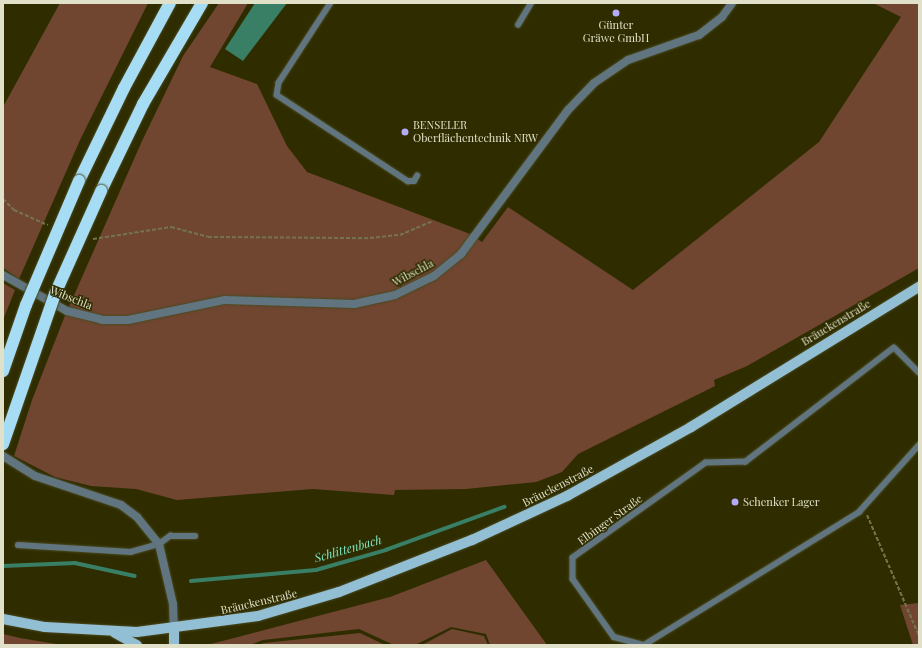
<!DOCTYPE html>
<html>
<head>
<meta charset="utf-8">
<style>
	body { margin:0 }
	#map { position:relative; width:922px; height:648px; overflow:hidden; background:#2f2d00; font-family:"Playfair Display",serif }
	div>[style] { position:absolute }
	.green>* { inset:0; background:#704631 }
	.water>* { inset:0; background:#387f66 }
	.stream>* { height:3.5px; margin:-1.75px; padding:0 1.75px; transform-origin:1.75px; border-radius:1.75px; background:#387f66 }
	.path>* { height:2px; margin-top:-1px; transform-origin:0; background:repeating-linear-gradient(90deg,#75734f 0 4px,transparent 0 6px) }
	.roads { filter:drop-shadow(0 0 1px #4b4a20) drop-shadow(0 0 1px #4b4a20) }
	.service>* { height:5.5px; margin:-2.75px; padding:0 2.75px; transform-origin:2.75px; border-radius:2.75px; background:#60757f }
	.minor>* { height:8px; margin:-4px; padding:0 4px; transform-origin:4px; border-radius:4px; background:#60757f }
	.primary>* { height:10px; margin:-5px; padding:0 5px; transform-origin:5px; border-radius:5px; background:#93bfd4 }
	.motorway>* { height:12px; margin:-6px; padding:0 6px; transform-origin:6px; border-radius:6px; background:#a7dcf5 }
	.bridges { filter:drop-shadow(0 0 1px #4b4a20) drop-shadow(0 0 1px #4b4a20) }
	.motorway-bridge>* { height:12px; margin:-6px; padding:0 6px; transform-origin:6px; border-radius:6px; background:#a7dcf5 }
	.dots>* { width:11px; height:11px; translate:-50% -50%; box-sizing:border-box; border:2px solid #2f2d00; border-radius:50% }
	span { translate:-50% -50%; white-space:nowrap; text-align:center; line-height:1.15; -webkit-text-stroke:3px #2f2d00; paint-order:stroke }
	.poi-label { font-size:11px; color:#e1e1c9 }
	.left { translate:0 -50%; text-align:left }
	.street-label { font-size:11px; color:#e1e1c9 }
	.water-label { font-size:12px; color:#7ee5c0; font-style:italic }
	.frame { position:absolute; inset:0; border:4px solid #e1e1c9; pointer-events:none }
</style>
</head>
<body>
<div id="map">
	<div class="green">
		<div style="clip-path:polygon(60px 3px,148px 3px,80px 140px,19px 279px,3px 268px,3px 107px)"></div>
		<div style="clip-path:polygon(219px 3px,248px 3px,210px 67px,257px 84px,287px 146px,307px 172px,470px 234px,482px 242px,508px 207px,633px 290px,819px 142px,901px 17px,873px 3px,919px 3px,919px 268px,747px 366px,714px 380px,715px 386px,578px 454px,562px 472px,536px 482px,466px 489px,395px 490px,394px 495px,313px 489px,177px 500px,136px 489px,91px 486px,55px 477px,14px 456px,32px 400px,64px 318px,142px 141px,183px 56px)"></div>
		<div style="clip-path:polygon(3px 283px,15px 290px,3px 320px)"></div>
		<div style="clip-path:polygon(486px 560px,547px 645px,490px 645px,486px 634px,451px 627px,415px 645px,394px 645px,359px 629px,263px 640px,250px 645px,207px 645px,390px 597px)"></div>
		<div style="clip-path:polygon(919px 603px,919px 645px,913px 645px,900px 605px)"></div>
		<div style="clip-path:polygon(452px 629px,484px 636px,488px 645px,422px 645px)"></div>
		<div style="clip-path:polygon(360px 633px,385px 645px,257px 645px,264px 643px)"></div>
		<div style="clip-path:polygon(3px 634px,20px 638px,62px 645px,3px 645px)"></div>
	</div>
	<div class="water">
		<div style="clip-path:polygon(255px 3px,287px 3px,243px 61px,225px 49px)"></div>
	</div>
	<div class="stream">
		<div style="left:3px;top:566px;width:72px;rotate:-2.4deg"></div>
		<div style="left:75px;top:563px;width:61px;rotate:12.2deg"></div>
		<div style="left:191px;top:581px;width:125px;rotate:-5deg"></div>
		<div style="left:316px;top:570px;width:73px;rotate:-15.9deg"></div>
		<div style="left:386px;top:550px;width:126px;rotate:-20deg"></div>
	</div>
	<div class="path">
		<div style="left:3px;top:199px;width:16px;rotate:45deg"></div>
		<div style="left:14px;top:210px;width:37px;rotate:24deg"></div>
		<div style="left:93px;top:239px;width:79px;rotate:-8.7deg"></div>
		<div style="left:171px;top:227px;width:38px;rotate:15deg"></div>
		<div style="left:208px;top:237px;width:162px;rotate:0.4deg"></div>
		<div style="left:370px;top:238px;width:30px;rotate:-6deg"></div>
		<div style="left:400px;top:235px;width:36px;rotate:-23deg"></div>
		<div style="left:867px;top:515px;width:132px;rotate:66.7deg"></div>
	</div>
	<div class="roads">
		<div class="service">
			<div style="left:331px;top:3px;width:95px;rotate:123deg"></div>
			<div style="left:279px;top:83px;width:12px;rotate:99deg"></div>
			<div style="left:277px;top:95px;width:157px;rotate:33.3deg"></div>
			<div style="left:408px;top:181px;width:6px"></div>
			<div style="left:414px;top:181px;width:6px;rotate:-59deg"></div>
			<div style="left:518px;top:25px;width:26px;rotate:-59deg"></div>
			<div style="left:919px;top:373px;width:35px;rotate:-135deg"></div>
			<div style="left:894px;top:348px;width:187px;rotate:142.4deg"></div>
			<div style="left:746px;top:462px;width:40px;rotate:178.6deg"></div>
			<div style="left:706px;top:463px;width:163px;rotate:144.5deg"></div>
			<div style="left:573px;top:558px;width:21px;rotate:90deg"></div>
			<div style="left:573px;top:579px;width:71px;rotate:54.7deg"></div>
			<div style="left:614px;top:637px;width:31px;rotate:15deg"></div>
			<div style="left:644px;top:645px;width:253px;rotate:-31.7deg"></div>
			<div style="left:859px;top:512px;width:90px;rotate:-48.2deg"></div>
			<div style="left:18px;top:545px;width:113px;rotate:3.5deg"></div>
			<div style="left:131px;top:552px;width:29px;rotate:-16deg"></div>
			<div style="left:159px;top:544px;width:14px;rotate:-36deg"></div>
			<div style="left:170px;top:536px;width:25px"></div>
		</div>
		<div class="minor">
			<div style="left:3px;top:275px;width:73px;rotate:29.4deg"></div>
			<div style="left:67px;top:311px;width:36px;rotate:14deg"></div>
			<div style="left:102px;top:320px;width:26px"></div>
			<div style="left:128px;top:320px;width:99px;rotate:-11.7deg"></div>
			<div style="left:225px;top:300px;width:129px;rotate:1.8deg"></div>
			<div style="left:354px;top:304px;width:42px;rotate:-12.4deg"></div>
			<div style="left:395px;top:295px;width:43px;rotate:-26deg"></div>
			<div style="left:434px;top:276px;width:35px;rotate:-39deg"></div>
			<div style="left:461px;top:254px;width:179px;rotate:-53.4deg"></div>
			<div style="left:568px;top:110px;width:37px;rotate:-46deg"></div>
			<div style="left:594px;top:83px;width:41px;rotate:-34.1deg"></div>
			<div style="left:628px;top:60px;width:75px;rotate:-19.4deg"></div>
			<div style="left:699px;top:35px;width:29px;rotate:-38deg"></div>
			<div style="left:722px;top:17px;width:17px;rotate:-54deg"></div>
			<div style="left:3px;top:456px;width:38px;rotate:32deg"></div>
			<div style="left:35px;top:476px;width:91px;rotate:18.6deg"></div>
			<div style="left:121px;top:505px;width:20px;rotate:37deg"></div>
			<div style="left:137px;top:517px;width:35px;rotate:51deg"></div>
			<div style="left:159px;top:544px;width:62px;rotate:76.9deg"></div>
			<div style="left:173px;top:604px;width:23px;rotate:88deg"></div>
		</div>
		<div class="primary">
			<div style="left:3px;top:619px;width:43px;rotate:10.8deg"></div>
			<div style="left:45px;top:627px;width:92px;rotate:3.1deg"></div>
			<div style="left:137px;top:632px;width:122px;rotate:-7.5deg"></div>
			<div style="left:258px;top:616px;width:84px;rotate:-16.5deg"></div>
			<div style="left:339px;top:592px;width:143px;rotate:-21.4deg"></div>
			<div style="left:472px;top:540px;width:105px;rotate:-24.9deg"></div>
			<div style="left:567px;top:496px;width:142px;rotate:-29.1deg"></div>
			<div style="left:691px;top:427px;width:268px;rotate:-31.6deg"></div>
			<div style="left:174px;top:627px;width:18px;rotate:90deg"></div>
			<div style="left:115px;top:633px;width:25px;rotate:29deg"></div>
		</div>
		<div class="motorway">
			<div style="left:79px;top:181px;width:103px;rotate:-64.2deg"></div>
			<div style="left:124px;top:88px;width:97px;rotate:-61.6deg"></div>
			<div style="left:101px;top:191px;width:97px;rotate:-64.2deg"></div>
			<div style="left:143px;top:104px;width:117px;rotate:-59.7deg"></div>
		</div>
	</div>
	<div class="bridges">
		<div class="motorway-bridge">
			<div style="left:3px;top:371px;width:70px;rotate:-70.8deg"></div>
			<div style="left:26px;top:305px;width:135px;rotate:-66.9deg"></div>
			<div style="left:3px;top:444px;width:159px;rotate:-70.9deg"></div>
			<div style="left:55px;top:294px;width:113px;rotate:-65.9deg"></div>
		</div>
	</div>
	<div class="dots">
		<div style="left:616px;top:13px;background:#b4acf9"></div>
		<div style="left:405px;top:132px;background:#b4acf9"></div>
		<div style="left:735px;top:502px;background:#b4acf9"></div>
	</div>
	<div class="poi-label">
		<span style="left:616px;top:32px">Günter<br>Gräwe GmbH</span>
		<span class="left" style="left:413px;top:132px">BENSELER<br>Oberflächentechnik NRW</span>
		<span class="left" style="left:743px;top:502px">Schenker Lager</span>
	</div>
	<div class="street-label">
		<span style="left:413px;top:273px;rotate:-28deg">Wibschla</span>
		<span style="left:71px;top:298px;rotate:22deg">Wibschla</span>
		<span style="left:836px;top:323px;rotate:-31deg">Bräuckenstraße</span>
		<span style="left:558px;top:486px;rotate:-27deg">Bräuckenstraße</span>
		<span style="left:610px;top:520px;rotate:-36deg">Elbinger Straße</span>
		<span style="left:259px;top:602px;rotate:-13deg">Bräuckenstraße</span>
	</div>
	<div class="water-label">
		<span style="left:348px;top:549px;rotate:-16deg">Schlittenbach</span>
	</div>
	<div class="frame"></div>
</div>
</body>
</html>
